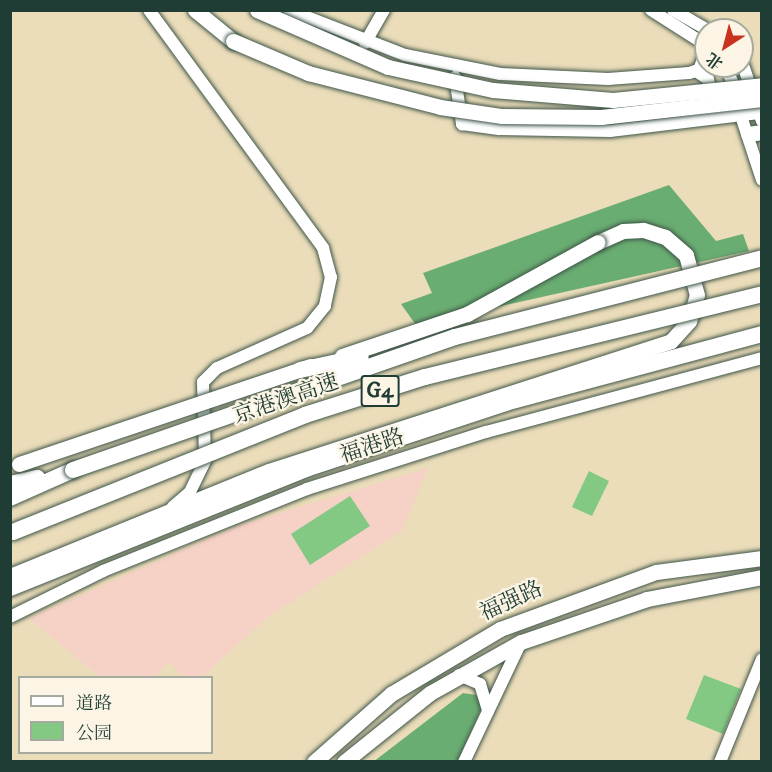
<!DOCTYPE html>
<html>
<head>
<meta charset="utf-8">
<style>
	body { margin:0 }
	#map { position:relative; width:772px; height:772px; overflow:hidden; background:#ebddba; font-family:"IM FELL DW Pica","Noto Serif SC",serif }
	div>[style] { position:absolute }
	.built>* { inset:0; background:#f6d1c5 }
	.green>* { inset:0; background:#83c984 }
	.forest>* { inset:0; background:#6aad72 }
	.roads { filter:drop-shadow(0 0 2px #3e5548) drop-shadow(0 0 2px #3e5548) }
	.minor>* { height:12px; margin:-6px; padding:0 6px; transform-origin:6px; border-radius:6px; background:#fff }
	.major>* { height:15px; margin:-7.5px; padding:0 7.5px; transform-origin:7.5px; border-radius:7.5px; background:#fff }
	.highway>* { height:16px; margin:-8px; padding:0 8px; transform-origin:8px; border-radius:8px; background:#fff }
	.bridges { filter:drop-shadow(0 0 2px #3e5548) drop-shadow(0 0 2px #3e5548) }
	.major-bridge>* { height:15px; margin:-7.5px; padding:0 7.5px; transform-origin:7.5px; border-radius:7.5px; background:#fff }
	.highway-bridge>* { height:16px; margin:-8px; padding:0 8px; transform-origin:8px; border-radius:8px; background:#fff }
	span { translate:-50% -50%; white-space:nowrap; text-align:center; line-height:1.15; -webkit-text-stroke:4.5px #fcf5e5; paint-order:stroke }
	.shield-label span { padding:2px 4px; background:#fcf5e5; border:2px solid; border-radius:4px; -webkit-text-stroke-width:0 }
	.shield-label { font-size:21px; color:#1f3d34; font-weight:700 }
	.street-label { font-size:22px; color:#1f3d34 }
	.frame { position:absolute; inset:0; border:12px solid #1f3d34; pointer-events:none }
	.legend { position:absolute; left:18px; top:676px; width:195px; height:78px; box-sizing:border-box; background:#fcf5e5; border:2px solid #a4ab9e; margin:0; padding:8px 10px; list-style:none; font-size:18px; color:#1f3d34 }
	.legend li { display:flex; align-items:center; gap:12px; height:30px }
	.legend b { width:30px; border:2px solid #a4ab9e }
	.north { position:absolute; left:694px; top:18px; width:60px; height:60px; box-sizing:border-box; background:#fcf5e5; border:2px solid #a4ab9e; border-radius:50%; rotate:216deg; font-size:16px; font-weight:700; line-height:24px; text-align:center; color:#1f3d34 }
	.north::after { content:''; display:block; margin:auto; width:21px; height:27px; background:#c8321e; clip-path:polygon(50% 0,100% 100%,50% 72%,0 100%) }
</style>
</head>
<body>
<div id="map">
	<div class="built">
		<div style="clip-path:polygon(428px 468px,402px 531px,269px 616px,202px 677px,183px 677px,169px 662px,155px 677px,100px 677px,29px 618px,234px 527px)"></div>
	</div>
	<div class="green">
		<div style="clip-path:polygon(589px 471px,609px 481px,592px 516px,572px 507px)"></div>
		<div style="clip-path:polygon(350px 496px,370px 526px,310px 565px,291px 534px)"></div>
		<div style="clip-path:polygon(704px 675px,741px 689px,723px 734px,686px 719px)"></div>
	</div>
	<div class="forest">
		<div style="clip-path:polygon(669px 185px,716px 241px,743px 234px,749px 251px,416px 325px,401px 304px,432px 293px,423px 273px)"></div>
		<div style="clip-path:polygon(463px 693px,476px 695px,482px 707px,458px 761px,373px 762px)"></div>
	</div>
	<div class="roads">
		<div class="minor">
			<div style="left:149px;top:10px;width:295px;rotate:53.8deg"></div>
			<div style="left:323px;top:248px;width:30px;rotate:75deg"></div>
			<div style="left:331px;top:277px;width:30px;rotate:102deg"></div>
			<div style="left:325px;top:306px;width:28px;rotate:129deg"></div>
			<div style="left:307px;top:328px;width:98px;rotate:156deg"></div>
			<div style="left:217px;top:368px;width:20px;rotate:135deg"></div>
			<div style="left:203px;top:382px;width:79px;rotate:88.5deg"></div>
			<div style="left:205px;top:461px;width:34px;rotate:116deg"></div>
			<div style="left:190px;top:492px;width:23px;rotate:139deg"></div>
			<div style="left:289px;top:10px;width:124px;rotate:21.2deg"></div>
			<div style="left:405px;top:55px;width:97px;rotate:11.3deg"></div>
			<div style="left:500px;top:74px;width:108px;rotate:2.7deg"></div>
			<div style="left:608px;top:79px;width:81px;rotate:-4.2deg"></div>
			<div style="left:689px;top:73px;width:10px;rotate:-17deg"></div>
			<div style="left:699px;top:70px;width:20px;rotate:-70deg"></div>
			<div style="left:651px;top:10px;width:65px;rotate:32.5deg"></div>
			<div style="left:673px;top:10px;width:39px;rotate:30deg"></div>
			<div style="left:365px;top:43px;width:38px;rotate:-60deg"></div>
			<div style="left:742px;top:62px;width:62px;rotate:71.3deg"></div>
			<div style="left:726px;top:66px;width:30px;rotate:69deg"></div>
			<div style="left:696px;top:71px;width:14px;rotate:34deg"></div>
			<div style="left:708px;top:79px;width:20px;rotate:79deg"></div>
			<div style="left:455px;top:77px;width:48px;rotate:81.5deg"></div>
			<div style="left:462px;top:124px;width:37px;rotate:8deg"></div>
			<div style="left:499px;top:129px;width:111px;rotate:1deg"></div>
			<div style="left:610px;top:131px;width:150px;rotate:-6.9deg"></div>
			<div style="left:741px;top:116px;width:67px;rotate:71.8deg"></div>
			<div style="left:10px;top:617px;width:104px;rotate:-26.3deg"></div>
			<div style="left:103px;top:571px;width:220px;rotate:-21.9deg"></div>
			<div style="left:307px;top:489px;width:188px;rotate:-17.7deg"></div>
			<div style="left:486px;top:432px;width:286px;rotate:-15deg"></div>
			<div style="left:459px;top:675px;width:23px;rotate:23deg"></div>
			<div style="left:480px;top:684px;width:28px;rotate:73deg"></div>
			<div style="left:464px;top:762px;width:133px;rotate:-64.6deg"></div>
			<div style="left:720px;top:762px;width:111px;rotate:-67.8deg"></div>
		</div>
		<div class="major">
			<div style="left:195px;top:10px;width:49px;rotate:39.2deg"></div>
			<div style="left:748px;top:134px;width:14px;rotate:-8deg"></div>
			<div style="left:10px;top:576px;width:279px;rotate:-22.1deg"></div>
			<div style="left:269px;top:471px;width:422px;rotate:-17.9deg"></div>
			<div style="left:671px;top:341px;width:27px;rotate:-48deg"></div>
			<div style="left:689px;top:321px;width:27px;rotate:-73deg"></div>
			<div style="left:697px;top:295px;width:41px;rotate:-105.4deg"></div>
			<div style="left:686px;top:255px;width:28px;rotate:-139deg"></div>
			<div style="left:665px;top:237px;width:23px;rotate:-162deg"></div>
			<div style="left:643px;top:230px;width:20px;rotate:177deg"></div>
			<div style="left:623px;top:231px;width:27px;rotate:156deg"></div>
			<div style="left:314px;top:762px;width:103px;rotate:-41.4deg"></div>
			<div style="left:391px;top:694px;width:127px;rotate:-30.8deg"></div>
			<div style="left:500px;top:629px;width:166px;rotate:-20.1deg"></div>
			<div style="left:656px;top:572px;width:107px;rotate:-7.5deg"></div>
			<div style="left:344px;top:762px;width:110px;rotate:-38.7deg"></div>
			<div style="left:430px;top:693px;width:104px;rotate:-29.3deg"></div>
			<div style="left:521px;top:642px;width:133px;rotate:-18.8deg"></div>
			<div style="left:647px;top:599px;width:117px;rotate:-10.8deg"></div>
		</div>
		<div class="highway">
			<div style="left:10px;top:484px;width:28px;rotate:-13deg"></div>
			<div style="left:10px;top:498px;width:69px;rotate:-24deg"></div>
			<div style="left:10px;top:588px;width:319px;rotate:-21.9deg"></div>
			<div style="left:306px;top:469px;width:210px;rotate:-18.3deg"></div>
			<div style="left:505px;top:403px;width:266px;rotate:-15deg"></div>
		</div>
	</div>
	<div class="bridges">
		<div class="major-bridge">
			<div style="left:257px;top:10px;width:143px;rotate:23.5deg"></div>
			<div style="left:388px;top:67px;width:107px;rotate:12.4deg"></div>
			<div style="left:493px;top:90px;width:120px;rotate:4.8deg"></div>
			<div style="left:613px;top:100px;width:150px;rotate:-5.7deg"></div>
			<div style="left:233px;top:41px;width:82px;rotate:23.1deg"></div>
			<div style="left:308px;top:73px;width:136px;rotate:14.4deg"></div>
			<div style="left:440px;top:107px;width:63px;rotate:8.3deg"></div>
			<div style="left:502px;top:116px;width:99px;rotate:0.6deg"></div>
			<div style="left:601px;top:117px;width:162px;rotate:-6.4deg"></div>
			<div style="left:342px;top:356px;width:132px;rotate:-18.6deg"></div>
			<div style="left:467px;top:314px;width:149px;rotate:-28.8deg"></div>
			<div style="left:19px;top:464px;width:307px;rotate:-18.6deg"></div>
		</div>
		<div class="highway-bridge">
			<div style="left:300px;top:370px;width:62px;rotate:-12deg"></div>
			<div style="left:73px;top:470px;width:404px;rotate:-19.2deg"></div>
			<div style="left:455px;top:337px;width:317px;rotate:-14.4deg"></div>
			<div style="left:13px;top:532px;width:315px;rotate:-21.8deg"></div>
			<div style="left:305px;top:415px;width:126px;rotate:-17.6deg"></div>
			<div style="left:425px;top:377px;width:347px;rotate:-13.8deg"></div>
		</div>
	</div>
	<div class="shield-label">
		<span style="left:380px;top:391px">G4</span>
	</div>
	<div class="street-label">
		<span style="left:286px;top:399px;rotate:-19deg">京港澳高速</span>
		<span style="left:372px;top:446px;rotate:-18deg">福港路</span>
		<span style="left:511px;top:601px;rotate:-24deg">福强路</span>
	</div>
	<div class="frame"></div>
	<ul class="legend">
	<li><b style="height:8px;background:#fff"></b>道路</li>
	<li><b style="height:16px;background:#83c984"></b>公园</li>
	</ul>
	<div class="north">北</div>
</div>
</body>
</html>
